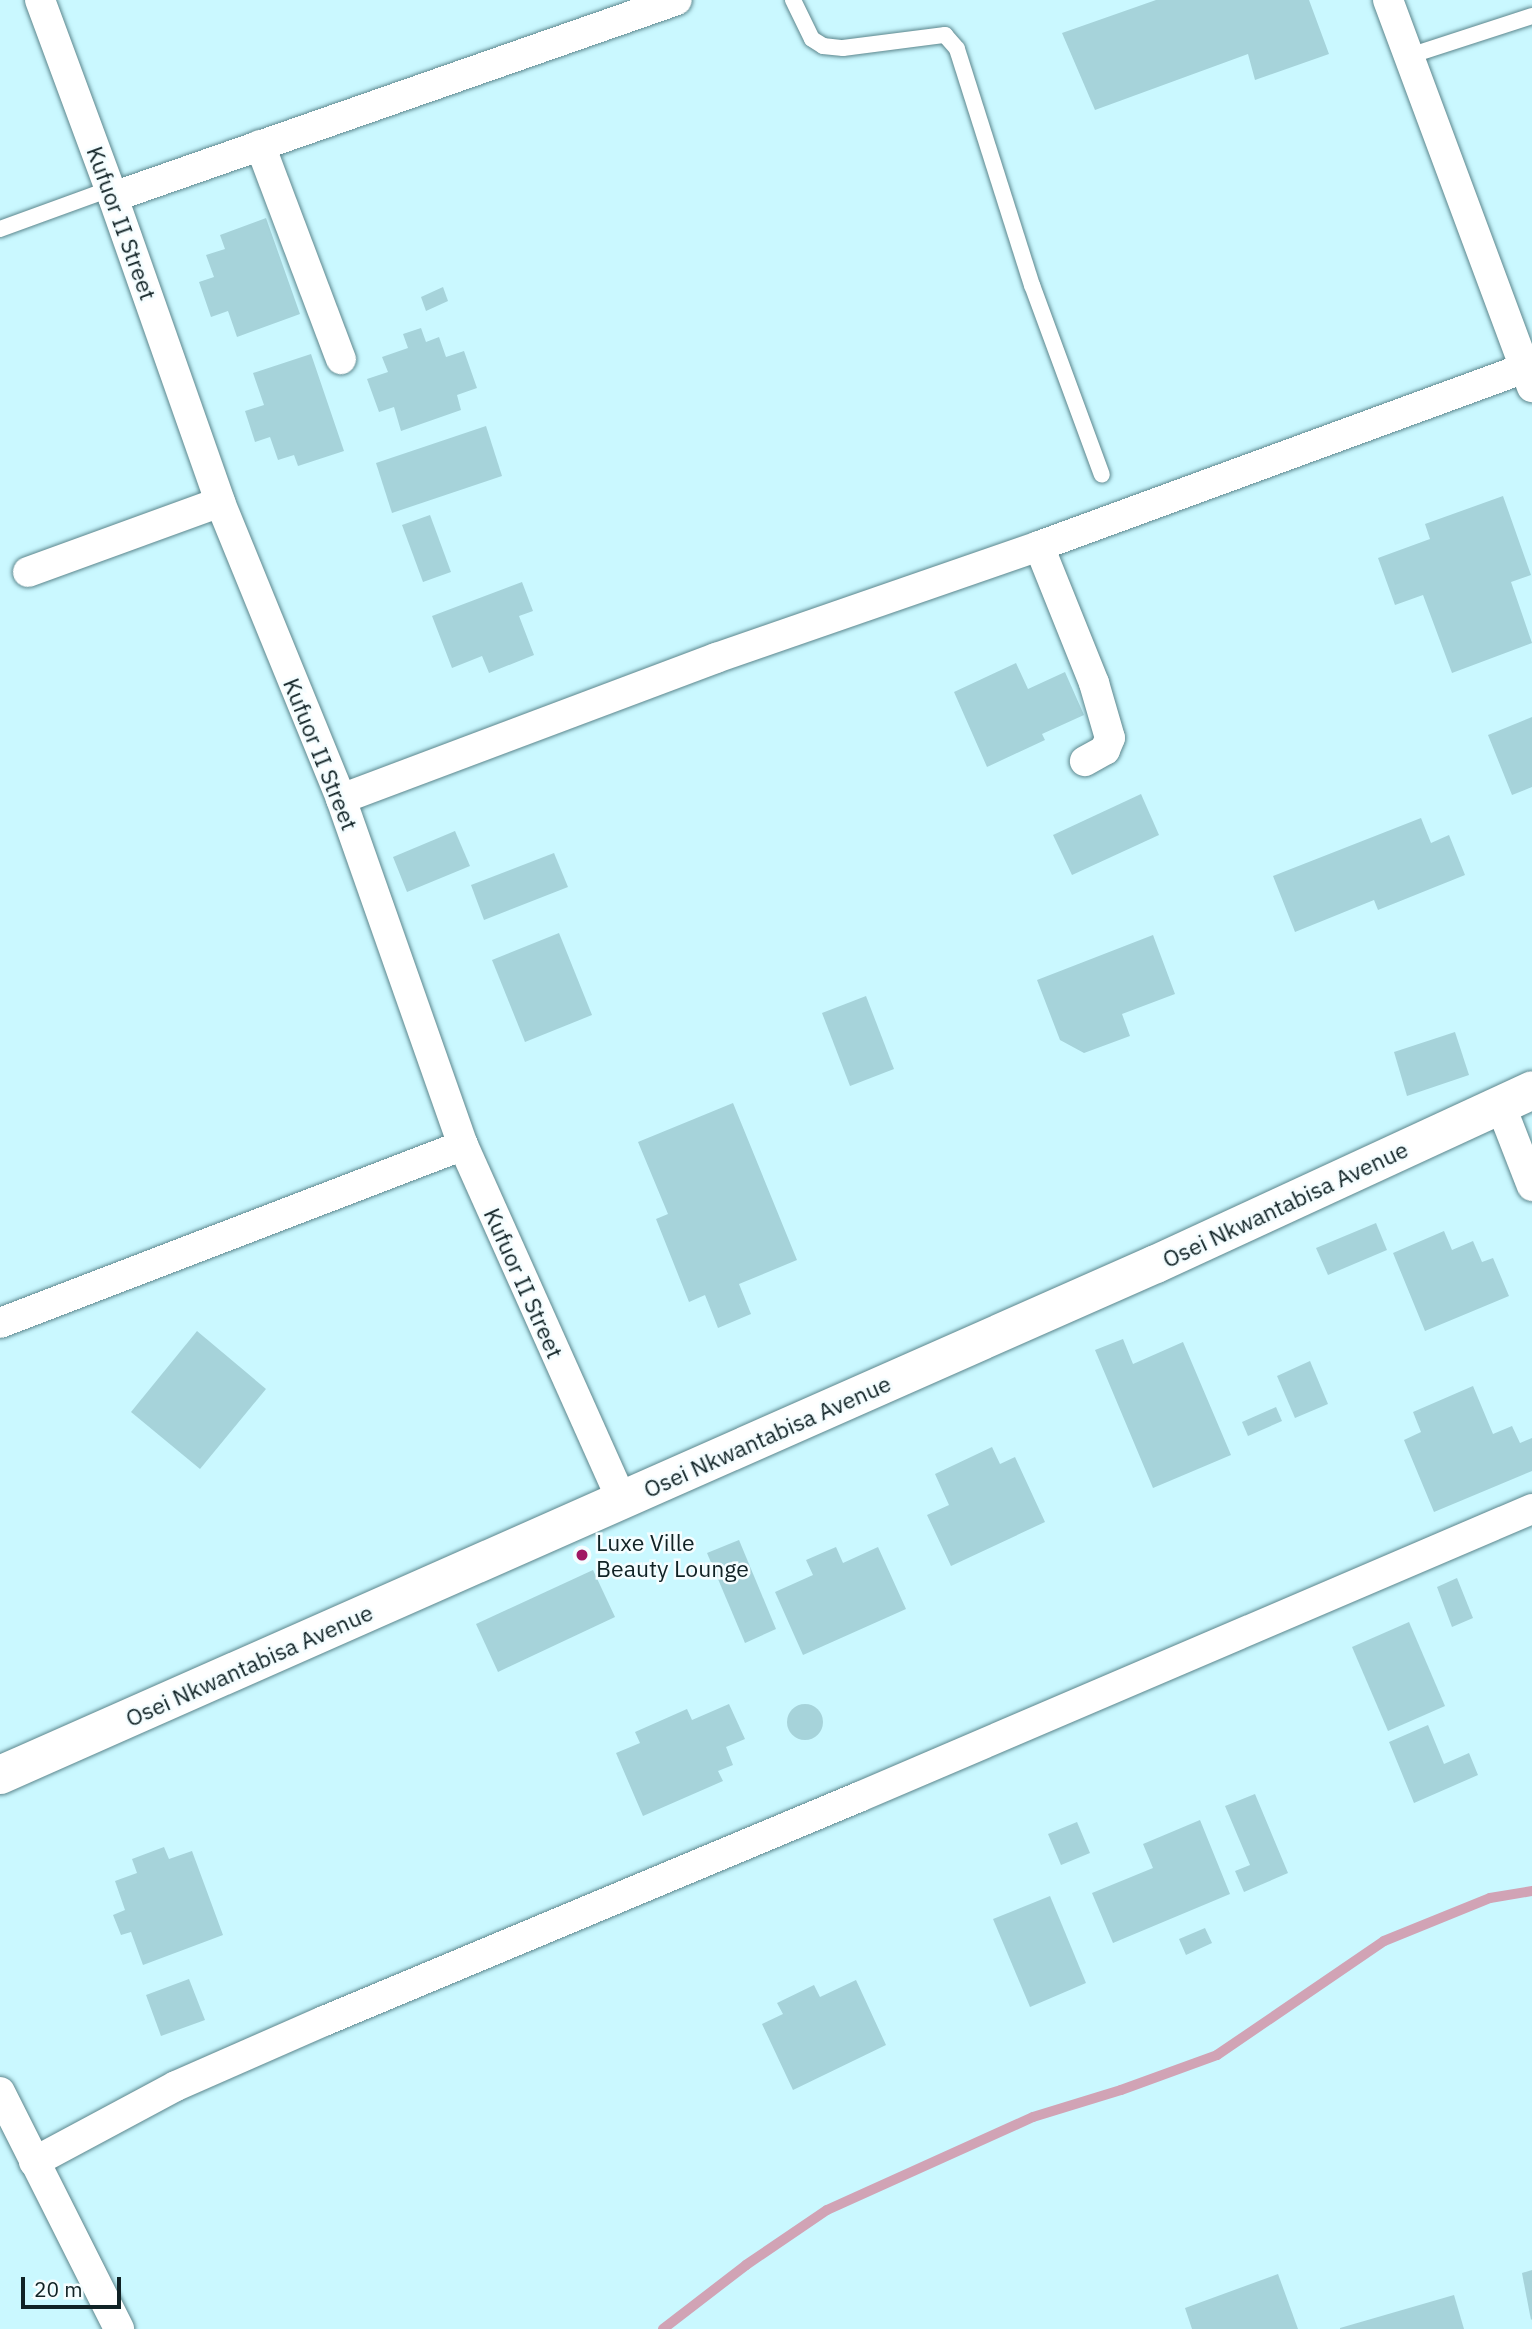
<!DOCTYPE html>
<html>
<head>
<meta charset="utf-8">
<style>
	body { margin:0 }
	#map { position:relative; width:1532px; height:2329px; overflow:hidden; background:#caf8ff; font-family:"IBM Plex Sans",sans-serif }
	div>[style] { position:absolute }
	.stream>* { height:10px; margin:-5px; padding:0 5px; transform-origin:5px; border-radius:5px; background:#d1a3b5 }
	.building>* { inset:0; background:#a6d3da }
	.round { border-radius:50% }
	.roads { filter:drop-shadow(0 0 2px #5c868d) drop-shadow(0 0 2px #5c868d) }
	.lane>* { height:16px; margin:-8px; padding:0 8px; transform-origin:8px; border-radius:8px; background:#fff }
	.street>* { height:30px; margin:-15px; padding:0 15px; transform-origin:15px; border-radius:15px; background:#fff }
	.secondary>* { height:38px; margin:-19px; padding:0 19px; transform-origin:19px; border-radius:19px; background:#fff }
	.dots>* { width:19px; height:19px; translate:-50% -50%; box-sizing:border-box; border:4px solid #f4fdff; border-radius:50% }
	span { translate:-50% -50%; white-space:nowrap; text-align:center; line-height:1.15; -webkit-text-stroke:5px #f4fdff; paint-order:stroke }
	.street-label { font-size:23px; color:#102225 }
	.poi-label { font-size:23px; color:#102225 }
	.left { translate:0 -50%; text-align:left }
	.scale { position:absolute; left:21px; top:2277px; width:100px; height:32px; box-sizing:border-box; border:4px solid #102225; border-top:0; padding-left:9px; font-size:21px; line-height:24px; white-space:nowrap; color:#102225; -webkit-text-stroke:5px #f4fdff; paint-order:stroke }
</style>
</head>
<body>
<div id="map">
	<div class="stream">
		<div style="left:663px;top:2329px;width:105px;rotate:-37.6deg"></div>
		<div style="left:746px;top:2265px;width:98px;rotate:-34.2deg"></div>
		<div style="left:827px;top:2210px;width:226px;rotate:-24.3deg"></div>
		<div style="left:1033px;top:2117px;width:92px;rotate:-17.1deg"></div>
		<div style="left:1121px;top:2090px;width:102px;rotate:-20deg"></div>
		<div style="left:1217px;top:2055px;width:202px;rotate:-34.3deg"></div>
		<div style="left:1384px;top:1941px;width:114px;rotate:-22.1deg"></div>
		<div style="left:1490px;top:1898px;width:43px;rotate:-9.5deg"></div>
	</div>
	<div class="building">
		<div style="clip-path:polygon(1156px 0,1309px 0,1329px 54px,1255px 80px,1248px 54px,1095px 110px,1062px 33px)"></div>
		<div style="clip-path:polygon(266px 218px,300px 314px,237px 337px,228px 311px,211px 317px,199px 282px,214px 277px,206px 255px,225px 249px,220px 235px)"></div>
		<div style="clip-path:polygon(443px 287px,448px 301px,426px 311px,421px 297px)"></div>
		<div style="clip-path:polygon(421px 328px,426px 342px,439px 337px,446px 357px,464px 351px,477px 388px,457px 395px,461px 410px,401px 431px,394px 407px,379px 412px,367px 379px,388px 372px,382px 357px,408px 348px,403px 334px)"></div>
		<div style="clip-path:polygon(311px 354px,344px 451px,298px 466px,294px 455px,278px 460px,270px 437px,255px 442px,245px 411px,264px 405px,253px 373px)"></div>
		<div style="clip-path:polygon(486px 426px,502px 476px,392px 513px,376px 463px)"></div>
		<div style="clip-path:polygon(1503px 496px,1531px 575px,1511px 582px,1532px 643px,1452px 673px,1423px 595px,1395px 605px,1378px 558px,1430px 539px,1425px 524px)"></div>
		<div style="clip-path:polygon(430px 515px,451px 572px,423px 582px,402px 525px)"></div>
		<div style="clip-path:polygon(522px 582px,533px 611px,519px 616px,534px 655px,489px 673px,482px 656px,452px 668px,432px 616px)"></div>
		<div style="clip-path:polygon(1016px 663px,1028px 689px,1065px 672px,1084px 715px,1042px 734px,1045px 740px,987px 767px,954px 692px)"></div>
		<div style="clip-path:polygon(1532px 717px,1532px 787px,1512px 795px,1488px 735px)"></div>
		<div style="clip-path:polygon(1141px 794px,1159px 835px,1072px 875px,1053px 835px)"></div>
		<div style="clip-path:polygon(1421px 818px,1431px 843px,1449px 835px,1465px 875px,1378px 910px,1374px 900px,1295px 932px,1273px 876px)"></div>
		<div style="clip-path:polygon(455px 831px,470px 866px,407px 892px,393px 857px)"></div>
		<div style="clip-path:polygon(554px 853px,568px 887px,484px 920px,471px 885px)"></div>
		<div style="clip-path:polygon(559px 933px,592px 1015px,525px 1042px,492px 960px)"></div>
		<div style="clip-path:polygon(1153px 935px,1175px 994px,1122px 1014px,1130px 1036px,1084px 1053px,1060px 1040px,1037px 980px)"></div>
		<div style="clip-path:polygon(866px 996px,894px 1069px,850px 1086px,822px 1013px)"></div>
		<div style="clip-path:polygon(1455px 1032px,1469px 1075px,1407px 1096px,1394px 1052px)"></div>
		<div style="clip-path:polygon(733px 1103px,797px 1260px,739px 1284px,751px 1314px,718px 1328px,705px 1295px,689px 1302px,656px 1219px,668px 1214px,638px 1142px)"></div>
		<div style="clip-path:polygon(1376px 1223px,1387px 1250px,1328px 1275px,1316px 1248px)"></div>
		<div style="clip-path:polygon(1444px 1231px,1452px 1250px,1473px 1241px,1482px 1262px,1493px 1258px,1509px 1296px,1425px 1331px,1393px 1253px)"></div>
		<div style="clip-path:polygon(197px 1331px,266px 1389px,200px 1469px,131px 1412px)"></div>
		<div style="clip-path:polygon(1123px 1339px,1133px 1364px,1183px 1342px,1231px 1455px,1153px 1488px,1095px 1350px)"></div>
		<div style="clip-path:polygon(1310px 1361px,1328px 1404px,1295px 1418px,1277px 1376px)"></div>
		<div style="clip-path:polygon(1473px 1386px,1493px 1434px,1512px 1426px,1520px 1443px,1532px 1438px,1532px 1471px,1434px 1512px,1404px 1440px,1421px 1432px,1413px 1412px)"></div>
		<div style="clip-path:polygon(1276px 1407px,1282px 1421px,1248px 1436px,1242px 1422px)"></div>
		<div style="clip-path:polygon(992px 1447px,1000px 1464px,1015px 1457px,1045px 1522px,951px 1566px,927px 1515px,949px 1505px,935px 1474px)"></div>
		<div style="clip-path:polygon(739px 1540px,776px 1629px,745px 1643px,707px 1553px)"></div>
		<div style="clip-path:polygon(836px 1547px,843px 1563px,878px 1547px,906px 1609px,803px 1655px,775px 1592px,813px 1575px,806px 1560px)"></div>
		<div style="clip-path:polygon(593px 1570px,615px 1617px,498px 1672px,476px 1624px)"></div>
		<div style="clip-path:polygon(1457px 1578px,1473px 1618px,1452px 1627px,1437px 1587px)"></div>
		<div style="clip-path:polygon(1409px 1622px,1445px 1706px,1388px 1731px,1352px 1647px)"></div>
		<div style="clip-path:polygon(729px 1704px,745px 1739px,726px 1747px,733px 1765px,718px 1771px,723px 1781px,643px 1816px,616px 1753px,640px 1743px,635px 1732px,687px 1709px,692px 1720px)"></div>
		<div class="round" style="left:787px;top:1704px;width:36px;height:36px"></div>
		<div style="clip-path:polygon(1428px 1725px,1444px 1764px,1469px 1753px,1478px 1775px,1414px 1803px,1389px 1742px)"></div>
		<div style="clip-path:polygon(1255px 1794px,1288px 1873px,1244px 1892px,1235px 1871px,1250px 1865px,1225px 1806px)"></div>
		<div style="clip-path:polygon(1200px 1820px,1230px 1894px,1113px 1943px,1092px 1893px,1153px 1868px,1143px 1844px)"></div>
		<div style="clip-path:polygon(1077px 1822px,1090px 1853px,1061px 1865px,1048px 1834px)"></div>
		<div style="clip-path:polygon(164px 1847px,169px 1859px,192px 1851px,223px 1935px,143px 1965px,131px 1932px,121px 1935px,113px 1915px,125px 1910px,115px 1881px,137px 1873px,132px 1859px)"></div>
		<div style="clip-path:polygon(1050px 1896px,1086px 1983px,1030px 2007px,993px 1919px)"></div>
		<div style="clip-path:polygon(1205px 1928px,1212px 1943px,1186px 1955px,1179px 1939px)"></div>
		<div style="clip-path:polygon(189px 1979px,205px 2020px,161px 2036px,146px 1995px)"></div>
		<div style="clip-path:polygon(856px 1980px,886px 2045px,793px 2090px,762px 2024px,783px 2014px,777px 2003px,814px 1985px,820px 1997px)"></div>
		<div style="clip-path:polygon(1532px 2270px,1532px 2319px,1531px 2320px,1522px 2273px)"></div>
		<div style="clip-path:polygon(1278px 2274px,1298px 2329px,1192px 2329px,1185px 2308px)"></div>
		<div style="clip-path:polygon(1454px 2295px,1464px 2329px,1340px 2329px,1340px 2328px)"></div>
	</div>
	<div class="roads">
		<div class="lane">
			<div style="left:793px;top:0;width:43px;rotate:64deg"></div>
			<div style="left:812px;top:39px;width:13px;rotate:32deg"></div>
			<div style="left:823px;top:46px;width:20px;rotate:6deg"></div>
			<div style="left:843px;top:48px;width:103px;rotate:-7.3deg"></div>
			<div style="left:945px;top:35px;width:18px;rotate:49deg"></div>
			<div style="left:957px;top:49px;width:248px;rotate:72.4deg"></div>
			<div style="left:1032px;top:285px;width:202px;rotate:69.8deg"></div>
			<div style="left:1409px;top:56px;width:129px;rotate:-18deg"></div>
			<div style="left:0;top:229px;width:117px;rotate:-20deg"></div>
		</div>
		<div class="street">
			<div style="left:40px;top:0;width:202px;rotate:69.7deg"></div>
			<div style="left:110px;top:189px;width:332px;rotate:70.6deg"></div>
			<div style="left:220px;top:502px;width:321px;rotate:67.8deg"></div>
			<div style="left:341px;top:799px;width:367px;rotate:70.6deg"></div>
			<div style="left:463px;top:1145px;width:389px;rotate:65.9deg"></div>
			<div style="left:1388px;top:0;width:413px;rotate:69.6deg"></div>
			<div style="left:260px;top:145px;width:229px;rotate:69.3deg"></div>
			<div style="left:113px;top:197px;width:597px;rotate:-19.25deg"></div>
			<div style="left:1039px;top:546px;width:148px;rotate:68.1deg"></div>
			<div style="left:1094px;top:683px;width:57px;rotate:73.8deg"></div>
			<div style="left:1110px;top:738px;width:13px;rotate:113deg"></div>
			<div style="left:1105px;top:750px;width:23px;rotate:151deg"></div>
			<div style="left:28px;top:572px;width:204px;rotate:-20deg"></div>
			<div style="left:341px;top:799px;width:401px;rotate:-20.6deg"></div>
			<div style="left:716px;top:658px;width:342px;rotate:-19.1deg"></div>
			<div style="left:1039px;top:546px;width:518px;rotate:-20.12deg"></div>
			<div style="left:1500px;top:1104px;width:88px;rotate:68.7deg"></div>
			<div style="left:0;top:1323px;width:496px;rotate:-21deg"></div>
			<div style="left:0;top:2092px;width:265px;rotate:63.3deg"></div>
			<div style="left:34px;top:2162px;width:161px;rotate:-28.2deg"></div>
			<div style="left:176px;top:2086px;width:162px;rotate:-23.7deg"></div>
			<div style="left:324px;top:2021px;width:580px;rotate:-22.72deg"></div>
			<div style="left:859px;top:1797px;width:732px;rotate:-23.17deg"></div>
		</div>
		<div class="secondary">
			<div style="left:0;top:1775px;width:1264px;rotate:-23.85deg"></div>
			<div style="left:1156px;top:1264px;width:414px;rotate:-24.8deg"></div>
		</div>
	</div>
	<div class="dots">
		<div style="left:582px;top:1555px;background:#a01763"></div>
	</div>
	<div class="street-label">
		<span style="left:122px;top:223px;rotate:70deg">Kufuor II Street</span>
		<span style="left:321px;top:754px;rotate:68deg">Kufuor II Street</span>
		<span style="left:1285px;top:1204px;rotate:-25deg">Osei Nkwantabisa Avenue</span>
		<span style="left:524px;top:1283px;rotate:66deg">Kufuor II Street</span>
		<span style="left:767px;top:1436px;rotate:-24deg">Osei Nkwantabisa Avenue</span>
		<span style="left:249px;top:1665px;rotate:-24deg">Osei Nkwantabisa Avenue</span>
	</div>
	<div class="poi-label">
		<span class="left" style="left:596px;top:1555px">Luxe Ville<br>Beauty Lounge</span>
	</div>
	<div class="scale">20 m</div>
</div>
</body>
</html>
